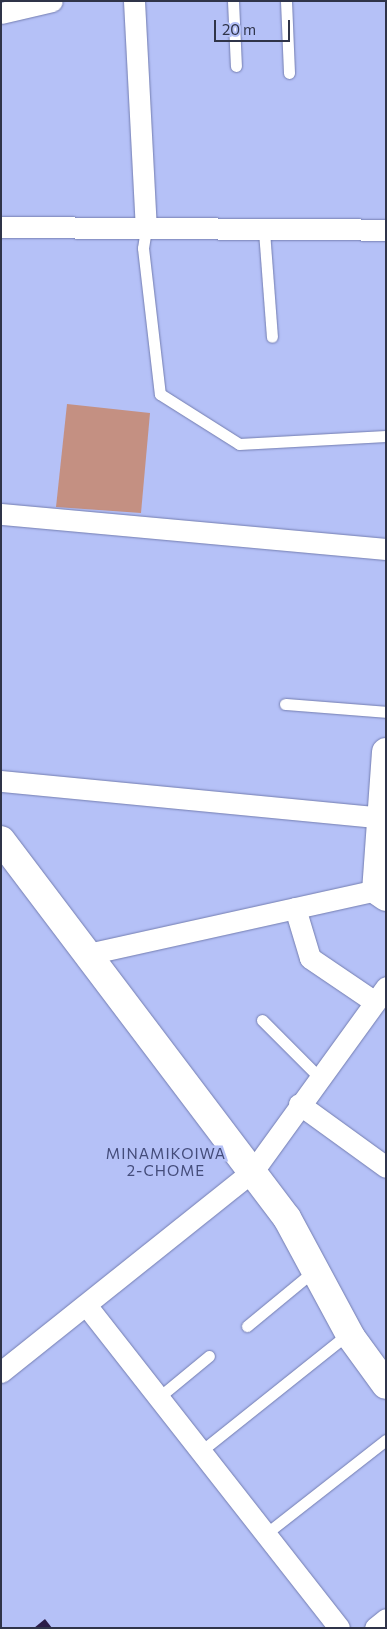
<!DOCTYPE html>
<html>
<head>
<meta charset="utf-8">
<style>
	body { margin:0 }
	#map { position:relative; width:387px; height:1629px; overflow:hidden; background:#b5c1f7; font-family:Commissioner,sans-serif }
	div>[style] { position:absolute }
	.green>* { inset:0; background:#c49082 }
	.building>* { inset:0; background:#2b1d48 }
	.roads { filter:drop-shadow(0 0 1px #737db0) drop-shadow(0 0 1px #737db0) }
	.lane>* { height:11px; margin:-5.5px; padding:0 5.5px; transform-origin:5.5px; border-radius:5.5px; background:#fff }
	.street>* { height:21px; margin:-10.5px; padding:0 10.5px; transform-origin:10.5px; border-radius:10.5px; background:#fff }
	.secondary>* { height:28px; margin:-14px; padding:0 14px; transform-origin:14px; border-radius:14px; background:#fff }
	span { translate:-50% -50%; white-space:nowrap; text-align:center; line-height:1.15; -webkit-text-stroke:5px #b5c1f7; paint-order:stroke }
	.neighbourhood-label { font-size:15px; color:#444c7a; letter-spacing:1px }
	.frame { position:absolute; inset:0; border:2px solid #2f3449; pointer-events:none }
	.scale { position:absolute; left:214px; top:20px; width:76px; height:22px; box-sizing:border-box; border:2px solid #2f3449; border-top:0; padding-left:6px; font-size:15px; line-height:18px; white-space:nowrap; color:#2f3449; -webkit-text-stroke:4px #b5c1f7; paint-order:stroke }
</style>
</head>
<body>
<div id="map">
	<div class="green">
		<div style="clip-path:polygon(67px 404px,150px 413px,141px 513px,56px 507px)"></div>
	</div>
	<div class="building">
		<div style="clip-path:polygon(45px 1619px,52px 1628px,34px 1628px)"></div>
	</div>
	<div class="roads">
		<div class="lane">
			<div style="left:233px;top:1px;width:65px;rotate:87.4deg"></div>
			<div style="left:286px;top:1px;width:72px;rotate:87.6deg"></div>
			<div style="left:146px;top:229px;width:19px;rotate:99deg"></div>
			<div style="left:143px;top:248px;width:147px;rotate:83.4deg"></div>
			<div style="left:160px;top:394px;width:93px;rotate:32.3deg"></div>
			<div style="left:239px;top:444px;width:147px;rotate:-3.1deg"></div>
			<div style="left:264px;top:231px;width:106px;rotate:85.7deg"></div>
			<div style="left:285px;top:704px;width:101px;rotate:4.5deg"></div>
			<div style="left:262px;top:1020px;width:81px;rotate:45deg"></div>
			<div style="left:247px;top:1326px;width:88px;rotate:-39.5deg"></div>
			<div style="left:158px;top:1398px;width:66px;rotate:-39.5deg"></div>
			<div style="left:200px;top:1452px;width:191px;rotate:-38.6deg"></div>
			<div style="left:263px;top:1536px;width:156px;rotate:-38deg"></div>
		</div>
		<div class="street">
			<div style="left:134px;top:1px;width:228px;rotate:87deg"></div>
			<div style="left:1px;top:13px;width:52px;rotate:-13.2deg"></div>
			<div style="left:1px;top:227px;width:385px;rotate:0.4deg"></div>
			<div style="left:1px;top:514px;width:387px;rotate:5.2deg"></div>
			<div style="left:1px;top:781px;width:387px;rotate:5.5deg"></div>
			<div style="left:295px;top:908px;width:52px;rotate:73.3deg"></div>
			<div style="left:310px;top:958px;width:78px;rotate:34.1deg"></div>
			<div style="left:88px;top:954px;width:305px;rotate:-12.5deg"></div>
			<div style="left:299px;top:1104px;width:107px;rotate:35.9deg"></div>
			<div style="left:86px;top:1305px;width:410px;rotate:51.9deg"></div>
			<div style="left:1px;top:1372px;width:322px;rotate:-38.6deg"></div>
			<div style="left:253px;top:1171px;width:227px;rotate:-54.1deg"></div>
			<div style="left:375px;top:1628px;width:14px;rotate:-39deg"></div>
		</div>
		<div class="secondary">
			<div style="left:386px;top:752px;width:138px;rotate:94.1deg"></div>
			<div style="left:376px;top:890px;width:12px;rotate:35deg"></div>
			<div style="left:1px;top:840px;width:474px;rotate:52.9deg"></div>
			<div style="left:287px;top:1218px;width:135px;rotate:61.7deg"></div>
			<div style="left:351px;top:1337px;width:59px;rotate:53.9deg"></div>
		</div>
	</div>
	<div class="neighbourhood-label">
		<span style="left:166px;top:1162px">MINAMIKOIWA<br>2-CHOME</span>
	</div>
	<div class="frame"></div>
	<div class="scale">20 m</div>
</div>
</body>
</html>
